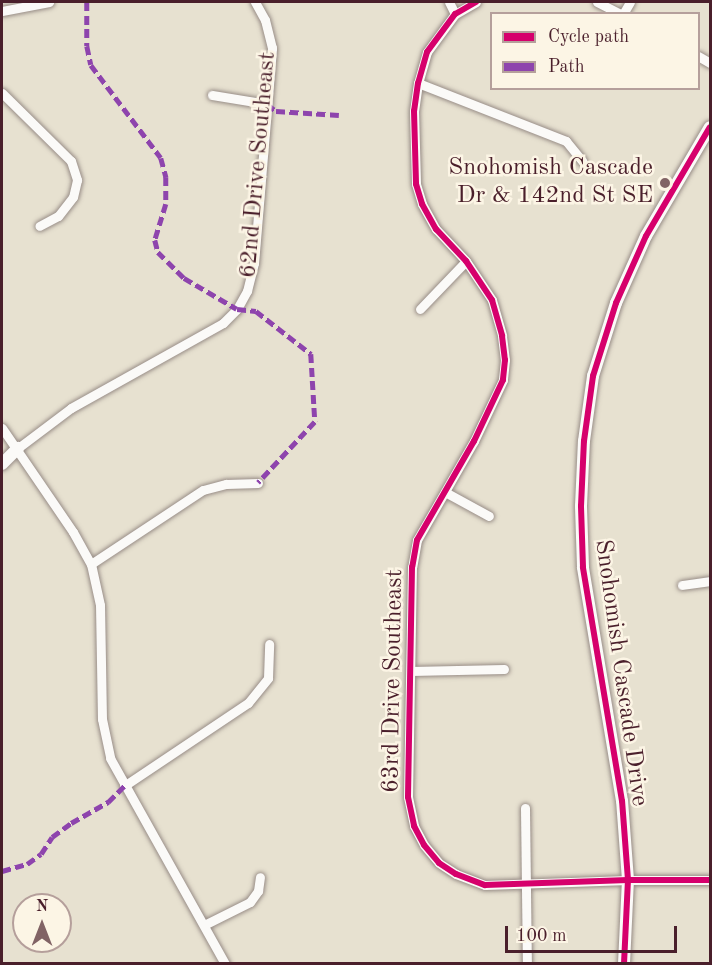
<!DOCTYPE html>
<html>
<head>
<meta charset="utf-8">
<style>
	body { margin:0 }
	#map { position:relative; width:712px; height:965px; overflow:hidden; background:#e7e1d0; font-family:"Old Standard TT",serif }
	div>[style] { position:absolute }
	.roads { filter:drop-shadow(0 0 2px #988d87) drop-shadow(0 0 2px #988d87) }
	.minor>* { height:9px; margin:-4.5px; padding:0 4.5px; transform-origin:4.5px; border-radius:4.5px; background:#fbfaf8 }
	.tertiary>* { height:12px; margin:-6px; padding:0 6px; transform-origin:6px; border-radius:6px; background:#fbfaf8 }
	.quiet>* { height:4.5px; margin-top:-2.25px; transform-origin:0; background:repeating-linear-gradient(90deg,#8e44ad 0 9px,transparent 0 13.5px) }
	.cycleway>* { height:6px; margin:-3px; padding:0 3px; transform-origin:3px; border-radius:3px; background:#d6006c }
	.dots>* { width:16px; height:16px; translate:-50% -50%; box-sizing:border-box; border:3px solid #fcf5e5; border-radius:50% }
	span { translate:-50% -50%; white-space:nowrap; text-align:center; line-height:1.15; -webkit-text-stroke:5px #fcf5e5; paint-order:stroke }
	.street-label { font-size:24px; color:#4a1f2b }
	.poi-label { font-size:24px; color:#4a1f2b }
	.right { translate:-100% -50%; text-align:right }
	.frame { position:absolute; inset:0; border:3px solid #4a1f2b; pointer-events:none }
	.legend { position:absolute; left:490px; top:12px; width:210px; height:78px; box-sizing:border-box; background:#fcf5e5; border:2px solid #b59f9b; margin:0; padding:8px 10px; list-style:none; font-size:18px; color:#4a1f2b }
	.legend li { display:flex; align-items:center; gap:12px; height:30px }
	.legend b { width:30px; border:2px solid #b59f9b }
	.north { position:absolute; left:12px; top:893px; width:60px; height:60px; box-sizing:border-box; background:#fcf5e5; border:2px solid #b59f9b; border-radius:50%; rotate:0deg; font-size:16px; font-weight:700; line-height:24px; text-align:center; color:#4a1f2b }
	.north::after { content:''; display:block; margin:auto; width:21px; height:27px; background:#816365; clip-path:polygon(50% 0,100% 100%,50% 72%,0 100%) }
	.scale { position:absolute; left:505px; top:926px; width:172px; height:27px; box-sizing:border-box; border:3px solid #4a1f2b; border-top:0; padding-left:8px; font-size:18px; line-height:21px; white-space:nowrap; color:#4a1f2b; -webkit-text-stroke:4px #fcf5e5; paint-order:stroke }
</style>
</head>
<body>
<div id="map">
	<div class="roads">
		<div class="minor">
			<div style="left:449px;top:2px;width:13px;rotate:63deg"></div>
			<div style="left:476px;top:2px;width:24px;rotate:150deg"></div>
			<div style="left:455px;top:14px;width:47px;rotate:126.4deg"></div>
			<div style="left:427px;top:52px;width:32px;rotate:106deg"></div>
			<div style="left:418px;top:83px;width:28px;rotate:98deg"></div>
			<div style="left:414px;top:111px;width:73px;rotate:88.4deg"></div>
			<div style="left:416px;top:184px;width:21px;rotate:73deg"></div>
			<div style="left:422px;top:204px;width:29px;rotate:61deg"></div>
			<div style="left:436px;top:229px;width:44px;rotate:46.8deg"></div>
			<div style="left:466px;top:261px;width:47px;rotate:56.3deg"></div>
			<div style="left:492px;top:300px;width:37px;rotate:74deg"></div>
			<div style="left:502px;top:336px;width:24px;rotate:83deg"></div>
			<div style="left:505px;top:360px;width:20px;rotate:96deg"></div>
			<div style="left:503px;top:380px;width:68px;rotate:115.4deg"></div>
			<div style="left:474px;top:441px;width:114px;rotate:119.9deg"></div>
			<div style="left:417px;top:540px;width:27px;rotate:100deg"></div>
			<div style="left:412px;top:567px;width:230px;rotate:91deg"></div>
			<div style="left:408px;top:797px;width:30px;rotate:78deg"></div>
			<div style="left:414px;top:826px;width:21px;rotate:62deg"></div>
			<div style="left:424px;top:845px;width:23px;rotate:50deg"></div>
			<div style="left:439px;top:863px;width:20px;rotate:33deg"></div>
			<div style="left:456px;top:874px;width:31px;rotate:21deg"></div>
			<div style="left:485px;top:885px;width:143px;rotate:-2deg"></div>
			<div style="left:628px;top:880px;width:82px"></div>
			<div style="left:597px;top:2px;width:27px;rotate:27deg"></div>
			<div style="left:2px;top:11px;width:48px;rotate:-10.8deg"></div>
			<div style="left:623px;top:14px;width:14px;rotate:-60deg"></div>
			<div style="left:698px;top:56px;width:14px;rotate:30deg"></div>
			<div style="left:418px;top:83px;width:159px;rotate:21.4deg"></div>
			<div style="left:566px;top:141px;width:26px;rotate:51deg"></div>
			<div style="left:2px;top:93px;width:97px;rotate:44.6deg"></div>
			<div style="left:71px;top:161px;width:20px;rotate:72deg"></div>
			<div style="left:77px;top:180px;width:17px;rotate:103deg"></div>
			<div style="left:73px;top:197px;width:24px;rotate:128deg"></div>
			<div style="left:58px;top:216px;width:21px;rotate:152deg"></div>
			<div style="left:212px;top:95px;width:56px;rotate:9.3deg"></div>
			<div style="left:420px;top:309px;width:66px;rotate:-46.2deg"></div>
			<div style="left:2px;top:428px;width:126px;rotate:55.7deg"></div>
			<div style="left:73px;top:532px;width:37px;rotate:61deg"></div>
			<div style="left:91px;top:564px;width:42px;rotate:77.6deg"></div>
			<div style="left:100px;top:605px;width:114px;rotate:89deg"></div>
			<div style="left:102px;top:719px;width:40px;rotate:78deg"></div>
			<div style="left:110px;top:758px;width:236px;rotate:60.8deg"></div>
			<div style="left:18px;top:448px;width:66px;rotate:-37deg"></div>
			<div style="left:71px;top:408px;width:174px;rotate:-29.2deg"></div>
			<div style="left:223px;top:323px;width:20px;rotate:-45deg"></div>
			<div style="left:237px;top:309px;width:21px;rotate:-61deg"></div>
			<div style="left:247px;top:291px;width:29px;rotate:-76deg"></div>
			<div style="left:254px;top:263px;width:216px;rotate:-85.2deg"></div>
			<div style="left:272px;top:48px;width:29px;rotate:-104deg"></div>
			<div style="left:265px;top:20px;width:21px;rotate:-119deg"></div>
			<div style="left:445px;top:492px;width:50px;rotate:28.6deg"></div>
			<div style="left:91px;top:564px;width:134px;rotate:-33.5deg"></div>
			<div style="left:203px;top:490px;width:24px;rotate:-15deg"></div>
			<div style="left:226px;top:484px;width:32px;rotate:-2deg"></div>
			<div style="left:682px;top:585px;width:28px;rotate:-8deg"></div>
			<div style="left:411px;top:671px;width:93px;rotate:-1.2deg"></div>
			<div style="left:124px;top:786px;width:149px;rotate:-33.8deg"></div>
			<div style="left:248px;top:703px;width:32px;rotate:-51deg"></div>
			<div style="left:268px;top:678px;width:34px;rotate:-88deg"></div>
			<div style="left:525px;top:808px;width:156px;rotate:89.3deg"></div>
			<div style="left:204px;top:925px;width:51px;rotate:-26.6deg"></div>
			<div style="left:250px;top:902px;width:14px;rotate:-54deg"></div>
			<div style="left:258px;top:891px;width:14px;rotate:-82deg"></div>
		</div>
		<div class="tertiary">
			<div style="left:2px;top:464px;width:23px;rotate:-45deg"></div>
			<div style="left:624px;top:964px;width:84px;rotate:-87.3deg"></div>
			<div style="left:628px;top:880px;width:79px;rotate:-94.3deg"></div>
			<div style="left:622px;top:801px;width:237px;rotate:-99.5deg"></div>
			<div style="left:583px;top:567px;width:61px;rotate:-91.9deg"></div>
			<div style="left:581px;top:506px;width:65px;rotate:-87.4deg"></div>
			<div style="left:584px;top:441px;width:66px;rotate:-82.1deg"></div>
			<div style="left:593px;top:376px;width:77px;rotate:-72.5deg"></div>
			<div style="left:616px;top:303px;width:73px;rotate:-65.9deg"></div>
			<div style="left:646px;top:236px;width:126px;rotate:-59.6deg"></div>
		</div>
	</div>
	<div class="quiet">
		<div style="left:87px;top:2px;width:44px;rotate:90deg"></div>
		<div style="left:87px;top:46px;width:19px;rotate:78deg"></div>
		<div style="left:91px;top:65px;width:116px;rotate:53deg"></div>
		<div style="left:161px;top:158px;width:20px;rotate:75deg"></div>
		<div style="left:166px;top:177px;width:27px;rotate:90deg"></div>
		<div style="left:166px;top:204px;width:38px;rotate:107deg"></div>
		<div style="left:155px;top:240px;width:12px;rotate:76deg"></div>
		<div style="left:158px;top:252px;width:37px;rotate:45deg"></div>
		<div style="left:184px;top:278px;width:61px;rotate:30.3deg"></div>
		<div style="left:237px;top:309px;width:19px;rotate:6deg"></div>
		<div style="left:256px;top:311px;width:70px;rotate:38deg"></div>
		<div style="left:311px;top:354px;width:68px;rotate:86.6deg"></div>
		<div style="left:315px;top:422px;width:83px;rotate:133.1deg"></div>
		<div style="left:267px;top:104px;width:11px;rotate:38deg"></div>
		<div style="left:276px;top:111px;width:63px;rotate:3.6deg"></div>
		<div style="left:2px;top:871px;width:26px;rotate:-16deg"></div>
		<div style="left:27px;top:864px;width:17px;rotate:-36deg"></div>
		<div style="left:41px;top:854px;width:20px;rotate:-57deg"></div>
		<div style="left:52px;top:837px;width:24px;rotate:-36deg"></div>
		<div style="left:71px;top:823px;width:43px;rotate:-29.6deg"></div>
		<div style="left:108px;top:802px;width:23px;rotate:-45deg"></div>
	</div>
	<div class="cycleway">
		<div style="left:476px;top:2px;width:24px;rotate:150deg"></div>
		<div style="left:455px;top:14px;width:47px;rotate:126.4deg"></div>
		<div style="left:427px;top:52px;width:32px;rotate:106deg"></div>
		<div style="left:418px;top:83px;width:28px;rotate:98deg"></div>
		<div style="left:414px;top:111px;width:73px;rotate:88.4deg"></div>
		<div style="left:416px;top:184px;width:21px;rotate:73deg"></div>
		<div style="left:422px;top:204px;width:29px;rotate:61deg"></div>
		<div style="left:436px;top:229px;width:44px;rotate:46.8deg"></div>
		<div style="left:466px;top:261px;width:47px;rotate:56.3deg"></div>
		<div style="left:492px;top:300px;width:37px;rotate:74deg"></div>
		<div style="left:502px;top:336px;width:24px;rotate:83deg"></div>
		<div style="left:505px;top:360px;width:20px;rotate:96deg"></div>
		<div style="left:503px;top:380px;width:68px;rotate:115.4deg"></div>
		<div style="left:474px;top:441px;width:114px;rotate:119.9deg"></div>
		<div style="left:417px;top:540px;width:27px;rotate:100deg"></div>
		<div style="left:412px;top:567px;width:230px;rotate:91deg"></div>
		<div style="left:408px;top:797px;width:30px;rotate:78deg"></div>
		<div style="left:414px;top:826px;width:21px;rotate:62deg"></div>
		<div style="left:424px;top:845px;width:23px;rotate:50deg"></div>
		<div style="left:439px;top:863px;width:20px;rotate:33deg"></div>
		<div style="left:456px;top:874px;width:31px;rotate:21deg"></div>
		<div style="left:485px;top:885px;width:143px;rotate:-2deg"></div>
		<div style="left:628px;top:880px;width:82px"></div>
		<div style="left:624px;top:964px;width:84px;rotate:-87.3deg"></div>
		<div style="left:628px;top:880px;width:79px;rotate:-94.3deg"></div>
		<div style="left:622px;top:801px;width:237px;rotate:-99.5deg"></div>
		<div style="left:583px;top:567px;width:61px;rotate:-91.9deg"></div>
		<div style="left:581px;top:506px;width:65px;rotate:-87.4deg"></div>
		<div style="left:584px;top:441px;width:66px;rotate:-82.1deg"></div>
		<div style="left:593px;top:376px;width:77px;rotate:-72.5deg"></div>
		<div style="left:616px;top:303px;width:73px;rotate:-65.9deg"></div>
		<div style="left:646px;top:236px;width:126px;rotate:-59.6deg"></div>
	</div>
	<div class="dots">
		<div style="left:665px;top:183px;background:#816365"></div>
	</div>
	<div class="street-label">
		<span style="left:259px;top:165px;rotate:-85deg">62nd Drive Southeast</span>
		<span style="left:620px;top:673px;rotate:82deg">Snohomish Cascade Drive</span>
		<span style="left:394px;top:681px;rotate:-89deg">63rd Drive Southeast</span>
	</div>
	<div class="poi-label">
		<span class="right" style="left:653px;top:183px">Snohomish Cascade<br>Dr &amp; 142nd St SE</span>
	</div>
	<div class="frame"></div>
	<ul class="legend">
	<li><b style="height:8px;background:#d6006c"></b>Cycle path</li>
	<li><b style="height:8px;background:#8e44ad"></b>Path</li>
	</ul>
	<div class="north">N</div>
	<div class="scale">100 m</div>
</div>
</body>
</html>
